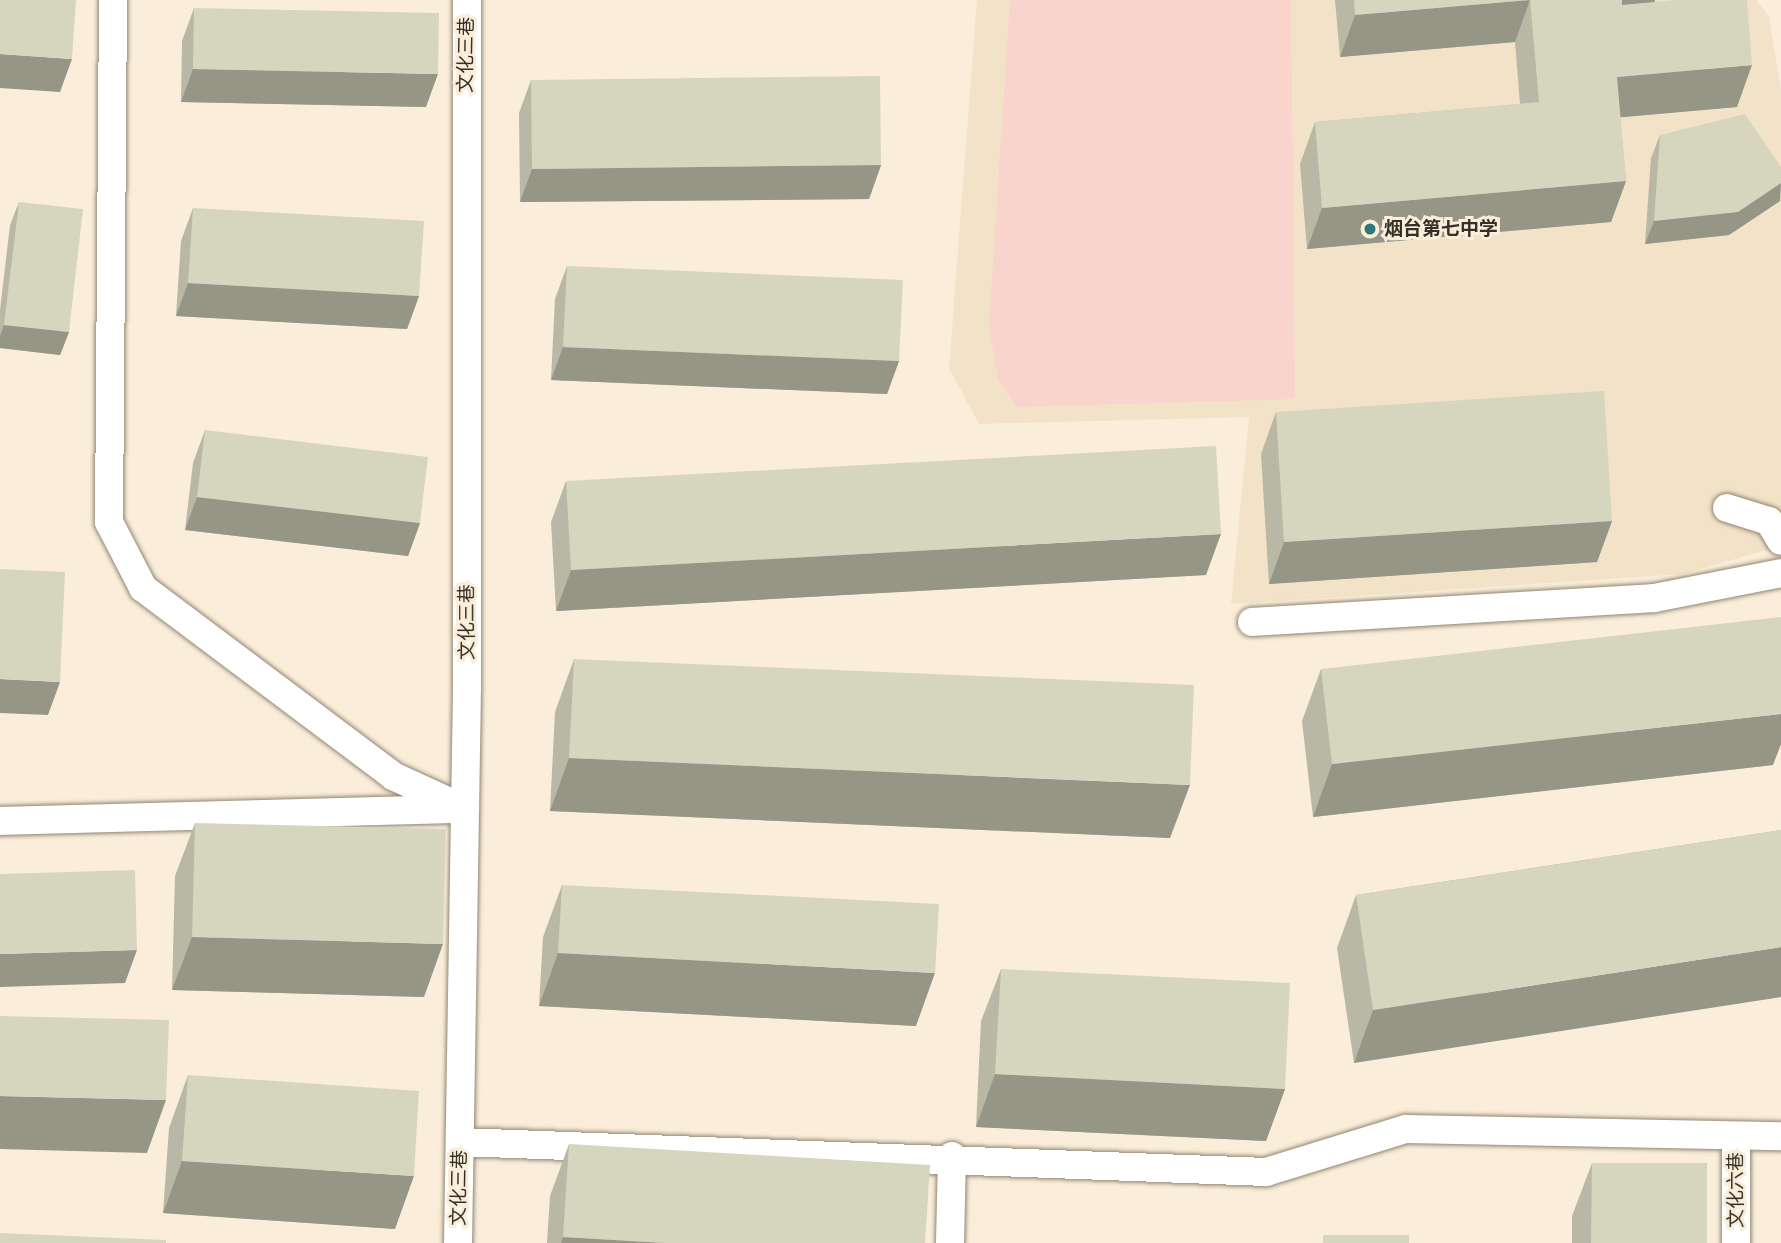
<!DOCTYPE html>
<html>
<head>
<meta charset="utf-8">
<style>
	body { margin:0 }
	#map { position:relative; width:1781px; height:1243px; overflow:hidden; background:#faeeda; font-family:Montserrat,"Noto Sans SC",sans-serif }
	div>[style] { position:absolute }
	.built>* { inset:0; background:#f2e2c8 }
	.green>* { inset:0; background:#f9d4cc }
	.roads { filter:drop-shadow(0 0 2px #918673) drop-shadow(0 0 2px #918673) }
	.lane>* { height:28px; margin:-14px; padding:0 14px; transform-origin:14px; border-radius:14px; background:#fff }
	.wall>* { inset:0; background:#b8b8a4 }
	.shaded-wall>* { inset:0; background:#969686 }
	.building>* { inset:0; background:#d6d6bf }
	.dots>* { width:19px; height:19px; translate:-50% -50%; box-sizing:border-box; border:4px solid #faeeda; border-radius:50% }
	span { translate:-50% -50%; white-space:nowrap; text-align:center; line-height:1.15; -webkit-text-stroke:6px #faeeda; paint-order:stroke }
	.street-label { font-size:19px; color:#342f28 }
	.poi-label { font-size:19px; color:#342f28; font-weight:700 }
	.left { translate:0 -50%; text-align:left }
</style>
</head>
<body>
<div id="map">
	<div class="built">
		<div style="clip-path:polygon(977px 0,1756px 0,1769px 16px,1781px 90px,1781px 546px,1683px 574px,1231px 604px,1249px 417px,979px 424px,949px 368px)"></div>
	</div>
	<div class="green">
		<div style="clip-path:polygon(1010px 0,1291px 0,1295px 399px,1017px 407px,998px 379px,989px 325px)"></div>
	</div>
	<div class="roads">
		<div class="lane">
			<div style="left:113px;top:0;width:522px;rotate:90.44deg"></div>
			<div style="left:109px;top:522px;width:74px;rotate:62.7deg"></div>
			<div style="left:143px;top:588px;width:313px;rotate:36.9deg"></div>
			<div style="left:393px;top:776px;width:79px;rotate:24.6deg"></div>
			<div style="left:1727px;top:508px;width:44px;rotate:17.2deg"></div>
			<div style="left:1769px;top:521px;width:23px;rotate:59deg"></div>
			<div style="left:1252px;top:622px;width:403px;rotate:-3.4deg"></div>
			<div style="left:1654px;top:598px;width:129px;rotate:-11.1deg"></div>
			<div style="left:0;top:821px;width:459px;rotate:-1.5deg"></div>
			<div style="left:1736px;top:1137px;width:106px;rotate:90deg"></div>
			<div style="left:460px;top:1142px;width:807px;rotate:2.13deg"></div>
			<div style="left:1266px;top:1172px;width:146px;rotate:-17.1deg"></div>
			<div style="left:1406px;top:1129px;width:375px;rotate:1.1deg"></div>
			<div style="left:458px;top:1243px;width:556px;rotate:-89.07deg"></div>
			<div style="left:467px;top:687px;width:687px;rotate:-90deg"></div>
			<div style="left:950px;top:1243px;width:87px;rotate:-88.7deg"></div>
		</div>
	</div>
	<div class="wall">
		<div style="clip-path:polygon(1335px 0,1655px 0,1655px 2px,1737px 107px,1620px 117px,1626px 181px,1611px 222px,1307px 249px,1300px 164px,1315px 122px,1520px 104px,1515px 42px,1340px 57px)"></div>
		<div style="clip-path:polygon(194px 8px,426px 107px,181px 102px,182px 41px)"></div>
		<div style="clip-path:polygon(531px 80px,881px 165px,869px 199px,520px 202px,519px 113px)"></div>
		<div style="clip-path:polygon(1660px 135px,1780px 201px,1729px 235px,1645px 244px,1651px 158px)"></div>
		<div style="clip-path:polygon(19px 202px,69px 332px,60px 355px,0 348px,0 310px,10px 225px)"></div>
		<div style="clip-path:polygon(193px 208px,419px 296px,407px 329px,176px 316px,181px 241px)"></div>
		<div style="clip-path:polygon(567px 266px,899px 361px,887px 394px,551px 380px,555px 299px)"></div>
		<div style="clip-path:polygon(1276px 412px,1612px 521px,1597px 562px,1269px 584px,1261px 454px)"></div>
		<div style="clip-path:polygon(205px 430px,420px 523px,408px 556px,185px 530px,193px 463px)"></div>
		<div style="clip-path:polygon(566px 481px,1206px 575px,556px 611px,551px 522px)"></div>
		<div style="clip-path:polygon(574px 659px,1170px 838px,550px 811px,555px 712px)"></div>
		<div style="clip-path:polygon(1321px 669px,1773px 765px,1313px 817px,1302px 721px)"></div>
		<div style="clip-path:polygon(195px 823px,424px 997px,172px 990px,175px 876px)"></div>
		<div style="clip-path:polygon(1781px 830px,1354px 1063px,1337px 948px,1356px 895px)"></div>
		<div style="clip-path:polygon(562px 885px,916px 1026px,539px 1006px,543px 937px)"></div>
		<div style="clip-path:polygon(1001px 969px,1285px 1089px,1266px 1141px,976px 1127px,981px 1021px)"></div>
		<div style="clip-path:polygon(188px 1075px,395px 1229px,163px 1213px,169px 1128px)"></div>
		<div style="clip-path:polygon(569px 1144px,925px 1243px,547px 1243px,550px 1196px)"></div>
		<div style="clip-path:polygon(1592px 1163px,1707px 1243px,1572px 1243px,1572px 1216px)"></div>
	</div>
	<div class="shaded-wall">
		<div style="clip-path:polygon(1530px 0,1515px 42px,1340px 57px,1355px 15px)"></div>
		<div style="clip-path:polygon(1612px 0,1655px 0,1649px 18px)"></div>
		<div style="clip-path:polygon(0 54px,72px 59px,60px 92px,0 88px)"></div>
		<div style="clip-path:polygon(1752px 65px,1737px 107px,1602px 119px,1617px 77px)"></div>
		<div style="clip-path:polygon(193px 69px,438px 74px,426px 107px,181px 102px)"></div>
		<div style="clip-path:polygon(881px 165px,869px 199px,520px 202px,532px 169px)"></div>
		<div style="clip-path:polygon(1626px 181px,1611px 222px,1307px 249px,1322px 208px)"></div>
		<div style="clip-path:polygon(1781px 183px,1780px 201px,1729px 235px,1645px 244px,1654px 221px)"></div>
		<div style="clip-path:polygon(188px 283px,419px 296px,407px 329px,176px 316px)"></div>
		<div style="clip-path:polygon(4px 325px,69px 332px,60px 355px,0 348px,0 336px)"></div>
		<div style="clip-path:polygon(563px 347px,899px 361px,887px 394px,551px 380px)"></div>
		<div style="clip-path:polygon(197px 497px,420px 523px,408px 556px,185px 530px)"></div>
		<div style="clip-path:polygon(1612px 521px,1597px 562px,1269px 584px,1284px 542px)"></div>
		<div style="clip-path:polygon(1221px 534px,1206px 575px,556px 611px,571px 570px)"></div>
		<div style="clip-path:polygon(0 679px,60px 682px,48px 715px,0 713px)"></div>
		<div style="clip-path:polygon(1781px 714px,1781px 744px,1773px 765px,1313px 817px,1332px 764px)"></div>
		<div style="clip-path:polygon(569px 758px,1190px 785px,1170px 838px,550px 811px)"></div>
		<div style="clip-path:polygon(192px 937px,443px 944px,424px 997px,172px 990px)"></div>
		<div style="clip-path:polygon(1781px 947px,1781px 997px,1354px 1063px,1373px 1010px)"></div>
		<div style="clip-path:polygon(137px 950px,125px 983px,0 987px,0 954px)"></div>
		<div style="clip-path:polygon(558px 953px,935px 973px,916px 1026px,539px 1006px)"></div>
		<div style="clip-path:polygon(995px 1074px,1285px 1089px,1266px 1141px,976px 1127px)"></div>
		<div style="clip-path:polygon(0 1096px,166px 1100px,147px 1153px,0 1149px)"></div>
		<div style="clip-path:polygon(182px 1161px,414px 1176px,395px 1229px,163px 1213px)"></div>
		<div style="clip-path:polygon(563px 1237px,665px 1243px,561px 1243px)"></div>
	</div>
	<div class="building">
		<div style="clip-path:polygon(0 0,76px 0,72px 59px,0 54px)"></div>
		<div style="clip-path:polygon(1354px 0,1622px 0,1622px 5px,1676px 0,1747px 0,1752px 65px,1617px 77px,1626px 181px,1322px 208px,1315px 122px,1539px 102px,1530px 0,1355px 15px)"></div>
		<div style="clip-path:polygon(194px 8px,439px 13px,438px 74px,193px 69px)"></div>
		<div style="clip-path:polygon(880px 76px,881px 165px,532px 169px,531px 80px)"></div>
		<div style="clip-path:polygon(1745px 114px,1781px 167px,1781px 183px,1738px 212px,1654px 221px,1660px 135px)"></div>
		<div style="clip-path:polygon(19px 202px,83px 209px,69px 332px,4px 325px)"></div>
		<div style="clip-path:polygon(193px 208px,424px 221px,419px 296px,188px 283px)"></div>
		<div style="clip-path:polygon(567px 266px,903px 280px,899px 361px,563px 347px)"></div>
		<div style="clip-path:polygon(1604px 391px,1612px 521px,1284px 542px,1276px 412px)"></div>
		<div style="clip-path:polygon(205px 430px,428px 457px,420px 523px,197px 497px)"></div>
		<div style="clip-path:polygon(1216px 446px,1221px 534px,571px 570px,566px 481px)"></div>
		<div style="clip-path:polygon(0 569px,65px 572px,60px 682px,0 679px)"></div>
		<div style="clip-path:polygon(1781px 617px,1781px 714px,1332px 764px,1321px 669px)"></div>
		<div style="clip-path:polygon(574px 659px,1194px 685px,1190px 785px,569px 758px)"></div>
		<div style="clip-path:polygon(195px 823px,446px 829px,443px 944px,192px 937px)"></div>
		<div style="clip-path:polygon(1781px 830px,1781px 947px,1373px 1010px,1356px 895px)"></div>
		<div style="clip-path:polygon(135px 870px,137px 950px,0 954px,0 874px)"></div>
		<div style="clip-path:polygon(562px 885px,939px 904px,935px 973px,558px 953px)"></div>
		<div style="clip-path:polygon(1001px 969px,1290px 983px,1285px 1089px,995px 1074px)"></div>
		<div style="clip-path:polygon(0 1016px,169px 1020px,166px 1100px,0 1096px)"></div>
		<div style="clip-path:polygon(188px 1075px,419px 1091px,414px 1176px,182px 1161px)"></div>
		<div style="clip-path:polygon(569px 1144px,930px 1165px,925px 1243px,665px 1243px,563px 1237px)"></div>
		<div style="clip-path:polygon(1592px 1163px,1707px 1163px,1707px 1243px,1591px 1243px)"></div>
		<div style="clip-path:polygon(0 1233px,166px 1240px,166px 1243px,0 1243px)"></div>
		<div style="clip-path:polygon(1323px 1235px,1409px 1235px,1409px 1243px,1323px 1243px)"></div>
	</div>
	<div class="dots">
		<div style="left:1370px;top:229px;background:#2e787d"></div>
	</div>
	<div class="street-label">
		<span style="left:466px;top:55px;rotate:-89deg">文化三巷</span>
		<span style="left:467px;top:622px;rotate:-90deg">文化三巷</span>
		<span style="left:459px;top:1188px;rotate:-89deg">文化三巷</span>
		<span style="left:1736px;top:1190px;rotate:-90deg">文化六巷</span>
	</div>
	<div class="poi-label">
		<span class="left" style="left:1384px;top:229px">烟台第七中学</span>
	</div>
</div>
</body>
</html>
